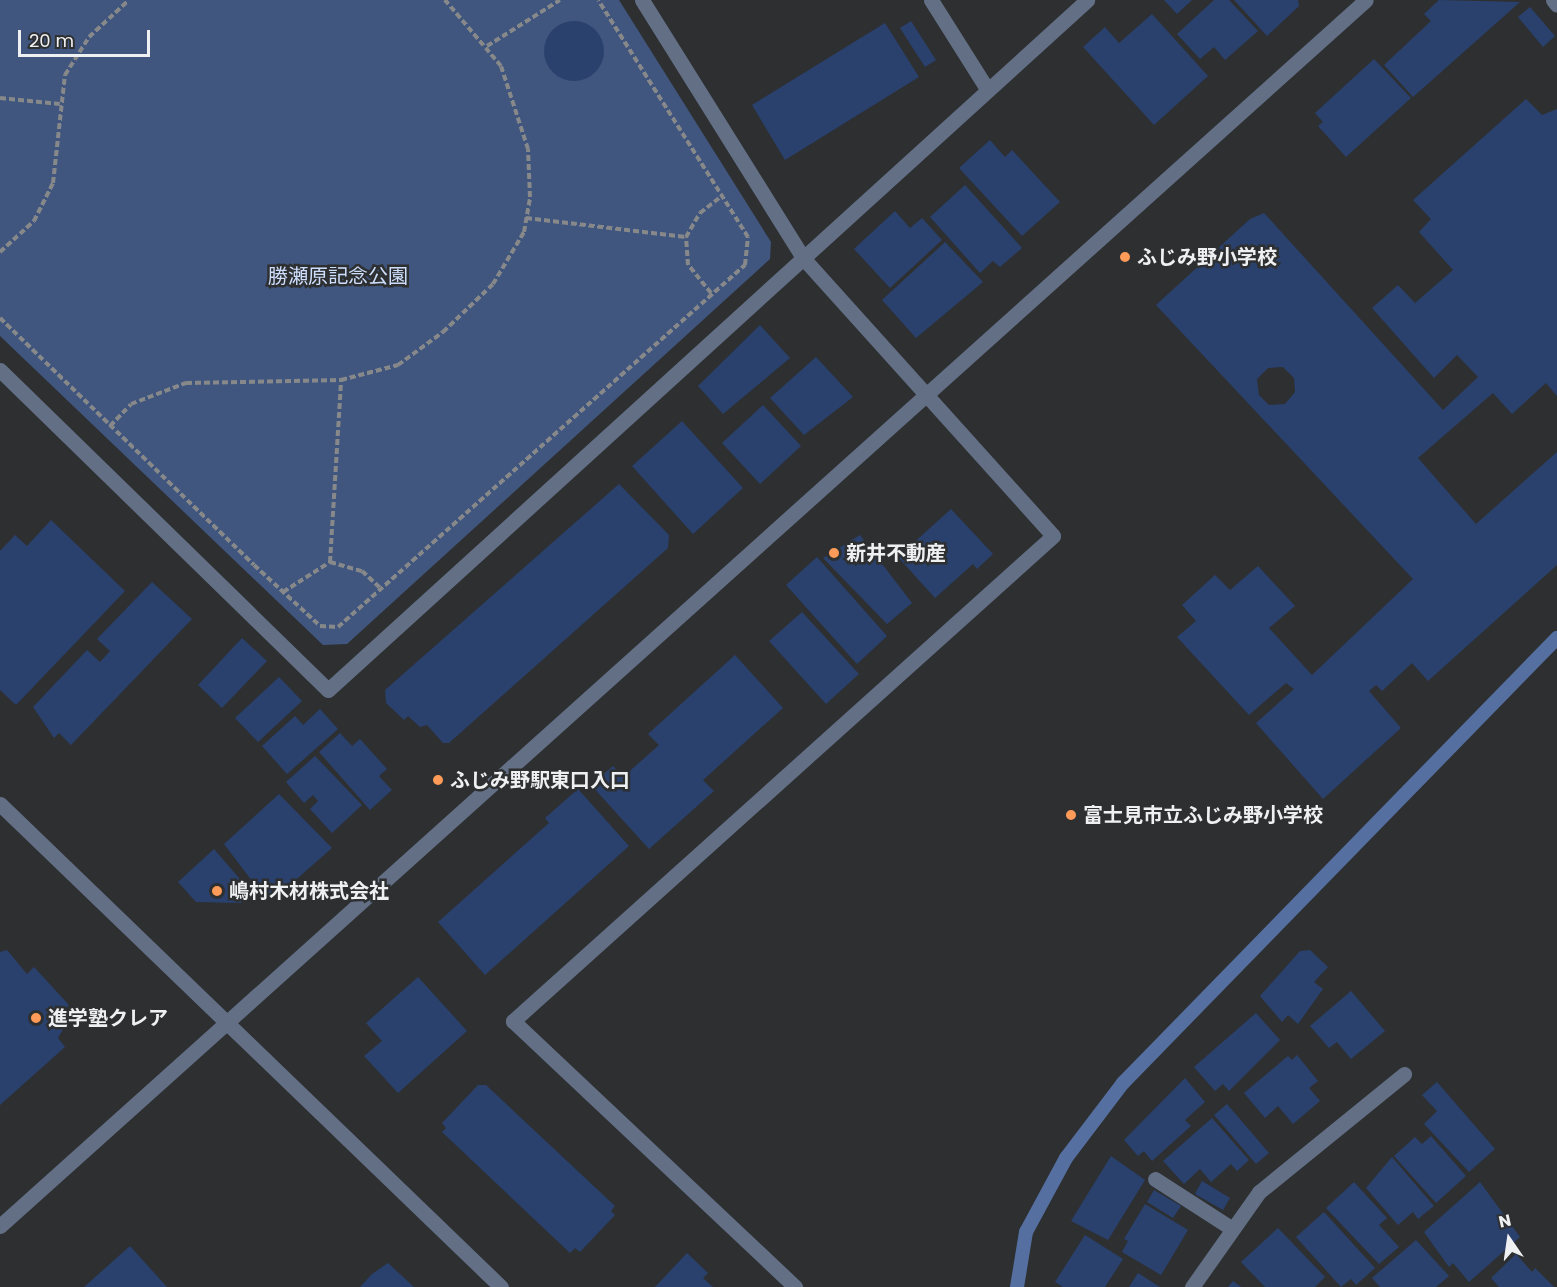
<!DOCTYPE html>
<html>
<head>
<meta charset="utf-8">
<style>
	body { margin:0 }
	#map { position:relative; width:1557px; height:1287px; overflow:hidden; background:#2d2f31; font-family:Poppins,"Noto Sans JP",sans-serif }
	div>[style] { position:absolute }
	.green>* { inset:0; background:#41567e }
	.stream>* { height:14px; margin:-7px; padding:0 7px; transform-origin:7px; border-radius:7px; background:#556fa0 }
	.building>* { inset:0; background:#2a416e }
	.round { border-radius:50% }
	.path>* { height:4px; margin-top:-2px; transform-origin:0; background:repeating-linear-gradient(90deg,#868889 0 6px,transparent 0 9px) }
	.minor>* { height:15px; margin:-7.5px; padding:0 7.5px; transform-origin:7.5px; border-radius:7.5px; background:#636f85 }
	.dots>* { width:16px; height:16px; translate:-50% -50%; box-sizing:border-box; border:3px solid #2d2f31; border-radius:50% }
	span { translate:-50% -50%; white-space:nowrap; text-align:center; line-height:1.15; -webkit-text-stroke:5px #2d2f31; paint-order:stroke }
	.poi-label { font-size:20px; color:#eff0f1; font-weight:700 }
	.left { translate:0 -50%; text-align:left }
	.park-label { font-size:20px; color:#cddefc }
	.north { position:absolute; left:1479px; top:1209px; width:60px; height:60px; -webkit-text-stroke:4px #2d2f31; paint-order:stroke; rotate:347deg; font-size:16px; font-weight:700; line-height:24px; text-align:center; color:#eff0f1 }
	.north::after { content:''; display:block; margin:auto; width:21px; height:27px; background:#eff0f1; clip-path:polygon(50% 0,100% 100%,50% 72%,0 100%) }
	.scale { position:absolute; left:18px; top:30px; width:132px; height:27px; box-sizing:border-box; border:3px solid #eff0f1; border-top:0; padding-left:8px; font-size:18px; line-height:21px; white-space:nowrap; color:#eff0f1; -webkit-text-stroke:4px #2d2f31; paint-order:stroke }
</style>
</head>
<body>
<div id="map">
	<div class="green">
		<div style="clip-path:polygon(0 0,619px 0,771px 242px,770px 259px,347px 644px,323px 645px,0 336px)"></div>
	</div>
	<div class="stream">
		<div style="left:1017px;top:1287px;width:56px;rotate:-80.7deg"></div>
		<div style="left:1026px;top:1232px;width:84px;rotate:-61.6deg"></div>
		<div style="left:1066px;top:1158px;width:94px;rotate:-52.8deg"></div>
		<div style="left:1123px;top:1083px;width:622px;rotate:-45.72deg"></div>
	</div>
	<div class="building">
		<div style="clip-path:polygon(1164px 0,1192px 0,1177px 14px)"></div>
		<div style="clip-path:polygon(1214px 0,1229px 0,1258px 31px,1225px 60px,1214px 47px,1200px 59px,1177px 34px)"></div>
		<div style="clip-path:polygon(1234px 0,1298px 0,1299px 6px,1267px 36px)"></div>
		<div style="clip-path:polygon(1439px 0,1520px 2px,1413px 97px,1384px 65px,1431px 21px,1424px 14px)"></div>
		<div style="clip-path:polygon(1530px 7px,1555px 36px,1543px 47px,1518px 17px)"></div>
		<div style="clip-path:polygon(1152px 14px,1208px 76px,1154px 125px,1083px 47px,1105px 27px,1119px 43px)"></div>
		<div style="clip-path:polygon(911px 21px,936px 60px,925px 67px,900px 28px)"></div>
		<div class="round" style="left:544px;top:21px;width:60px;height:60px"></div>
		<div style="clip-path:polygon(885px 23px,919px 77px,785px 160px,752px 105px)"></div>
		<div style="clip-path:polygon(1374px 59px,1411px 98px,1346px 157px,1318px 126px,1323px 122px,1315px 113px)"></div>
		<div style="clip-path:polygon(evenodd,1526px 99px,1542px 115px,1557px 109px,1557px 396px,1546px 383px,1512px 414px,1493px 393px,1418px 458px,1476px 524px,1557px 452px,1557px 565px,1428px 681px,1412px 663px,1382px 691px,1376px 685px,1369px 691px,1401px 728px,1323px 799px,1256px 723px,1294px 689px,1286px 683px,1249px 715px,1177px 637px,1196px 621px,1182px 605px,1215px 575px,1230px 590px,1258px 566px,1295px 606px,1269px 628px,1312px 675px,1413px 579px,1156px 305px,1250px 219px,1264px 213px,1443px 410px,1478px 377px,1457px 355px,1434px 378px,1372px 308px,1398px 285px,1415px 303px,1453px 270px,1419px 232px,1431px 219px,1413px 200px,1526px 99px,1283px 367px,1294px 378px,1295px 392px,1285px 404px,1269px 405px,1259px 395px,1257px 379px,1268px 368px,1283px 367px)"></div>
		<div style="clip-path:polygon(990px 140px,1005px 157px,1012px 150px,1060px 202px,1022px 236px,959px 168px)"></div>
		<div style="clip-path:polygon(965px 185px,1022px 248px,1000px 267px,993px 261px,980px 273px,930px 217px)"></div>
		<div style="clip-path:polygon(895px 211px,910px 228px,922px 218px,942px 240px,890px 288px,854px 249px)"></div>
		<div style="clip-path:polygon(945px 242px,983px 282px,916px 338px,882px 300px)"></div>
		<div style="clip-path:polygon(760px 325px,790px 358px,723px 414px,698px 386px)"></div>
		<div style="clip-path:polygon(816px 357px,853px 397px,804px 435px,770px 398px)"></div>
		<div style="clip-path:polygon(763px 405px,801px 446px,760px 484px,722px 443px)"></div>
		<div style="clip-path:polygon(682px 421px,743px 488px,693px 534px,632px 466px)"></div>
		<div style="clip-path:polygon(619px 484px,669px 535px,668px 548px,449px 743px,443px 743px,427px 725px,420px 727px,408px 716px,404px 720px,386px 703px,385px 690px)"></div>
		<div style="clip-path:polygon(951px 509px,993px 554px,977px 569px,973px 564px,935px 598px,898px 557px)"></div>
		<div style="clip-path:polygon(51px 520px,125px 591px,16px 705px,0 690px,0 551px,15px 535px,27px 546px)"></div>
		<div style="clip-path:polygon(860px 535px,912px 603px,887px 624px,823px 558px)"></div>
		<div style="clip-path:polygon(817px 557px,887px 636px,857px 664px,786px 585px)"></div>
		<div style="clip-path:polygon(152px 582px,192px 619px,71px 745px,59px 733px,54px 738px,33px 707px,87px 650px,100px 662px,110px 651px,97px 639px)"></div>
		<div style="clip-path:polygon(802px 612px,859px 674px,826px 704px,769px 641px)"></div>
		<div style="clip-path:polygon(242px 638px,267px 661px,222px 708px,198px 685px)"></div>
		<div style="clip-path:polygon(735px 655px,783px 708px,703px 780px,714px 791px,649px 849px,591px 785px,613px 766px,623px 777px,659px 745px,648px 734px)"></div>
		<div style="clip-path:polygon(279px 677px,302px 701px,258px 742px,235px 718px)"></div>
		<div style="clip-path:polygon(320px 709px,338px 729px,287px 774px,262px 746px,295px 716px,303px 725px)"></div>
		<div style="clip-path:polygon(340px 733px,352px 746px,360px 739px,387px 769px,379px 776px,392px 790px,370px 810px,319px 752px)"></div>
		<div style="clip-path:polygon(315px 756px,362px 805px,332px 833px,310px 809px,318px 801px,313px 795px,304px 803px,286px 782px)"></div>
		<div style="clip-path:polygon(578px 789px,629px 846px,485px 975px,438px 922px,549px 823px,545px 818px)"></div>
		<div style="clip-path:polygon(279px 794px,332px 848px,282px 892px,271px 895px,258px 889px,224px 844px)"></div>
		<div style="clip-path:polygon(214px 849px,252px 893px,241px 903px,196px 902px,178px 882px)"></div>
		<div style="clip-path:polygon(7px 950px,27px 974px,34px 967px,68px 1004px,69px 1019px,58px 1038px,65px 1047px,0 1105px,0 952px)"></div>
		<div style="clip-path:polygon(1310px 950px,1328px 967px,1314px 982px,1323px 989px,1298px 1024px,1288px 1015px,1282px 1022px,1260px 996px,1300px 951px)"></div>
		<div style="clip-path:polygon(418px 977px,467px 1031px,398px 1093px,364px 1056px,382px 1041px,366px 1023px)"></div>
		<div style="clip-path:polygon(1351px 991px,1385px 1031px,1351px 1059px,1337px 1042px,1329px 1048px,1310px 1026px)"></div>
		<div style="clip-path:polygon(1256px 1013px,1280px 1040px,1229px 1091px,1223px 1084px,1215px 1091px,1194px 1067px)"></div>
		<div style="clip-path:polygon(1297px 1055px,1318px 1081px,1309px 1088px,1320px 1101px,1293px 1124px,1278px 1106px,1265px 1118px,1244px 1093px,1288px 1056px,1292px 1060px)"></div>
		<div style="clip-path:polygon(1185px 1078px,1205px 1102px,1185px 1120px,1191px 1126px,1152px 1161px,1144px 1151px,1138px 1156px,1124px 1140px)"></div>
		<div style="clip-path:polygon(1437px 1082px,1495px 1149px,1469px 1172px,1424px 1124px,1437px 1111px,1422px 1095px)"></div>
		<div style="clip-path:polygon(478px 1085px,486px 1085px,615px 1206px,611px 1211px,615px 1215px,580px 1252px,575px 1248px,570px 1253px,442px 1132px,446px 1128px,442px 1123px)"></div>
		<div style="clip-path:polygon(1227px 1104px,1269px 1153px,1256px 1164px,1214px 1115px)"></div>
		<div style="clip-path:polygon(1212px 1118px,1249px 1160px,1237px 1171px,1231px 1164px,1211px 1182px,1200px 1169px,1184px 1184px,1163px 1161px)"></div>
		<div style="clip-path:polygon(1431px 1136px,1466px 1176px,1436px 1203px,1394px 1156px,1415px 1137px,1422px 1144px)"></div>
		<div style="clip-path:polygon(1111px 1156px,1145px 1180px,1108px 1240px,1071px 1221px)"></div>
		<div style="clip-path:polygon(1392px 1157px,1434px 1206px,1418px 1219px,1413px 1212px,1398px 1225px,1366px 1188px)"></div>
		<div style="clip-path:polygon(1202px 1181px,1230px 1198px,1223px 1210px,1195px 1194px)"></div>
		<div style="clip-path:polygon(1354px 1182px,1387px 1218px,1379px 1225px,1399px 1247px,1379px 1264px,1326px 1208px)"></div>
		<div style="clip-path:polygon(1480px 1182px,1520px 1237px,1469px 1282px,1453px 1263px,1449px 1267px,1424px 1232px)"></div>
		<div style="clip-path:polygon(1154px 1190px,1181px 1206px,1173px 1218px,1147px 1202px)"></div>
		<div style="clip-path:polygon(1145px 1204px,1188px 1230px,1161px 1275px,1122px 1252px,1128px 1241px,1124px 1239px)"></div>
		<div style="clip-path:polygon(1324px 1212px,1375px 1268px,1356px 1285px,1351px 1279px,1341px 1287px,1296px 1237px)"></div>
		<div style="clip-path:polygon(1278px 1228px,1325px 1277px,1315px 1287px,1265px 1287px,1241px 1262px)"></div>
		<div style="clip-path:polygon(1085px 1235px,1123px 1259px,1105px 1287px,1063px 1287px,1055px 1282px)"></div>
		<div style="clip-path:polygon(1416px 1240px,1449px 1276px,1436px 1287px,1380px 1287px,1372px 1278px)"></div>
		<div style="clip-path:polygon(130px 1246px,167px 1287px,84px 1287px)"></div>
		<div style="clip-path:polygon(687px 1253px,708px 1273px,703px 1278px,713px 1287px,655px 1287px)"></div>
		<div style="clip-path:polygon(1516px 1254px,1532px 1272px,1535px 1268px,1554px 1287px,1499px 1287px,1491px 1278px)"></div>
		<div style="clip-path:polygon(388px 1263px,414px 1287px,360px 1287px,372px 1274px)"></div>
		<div style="clip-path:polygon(1138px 1273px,1160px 1287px,1129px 1287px)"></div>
		<div style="clip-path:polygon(1233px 1281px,1241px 1287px,1228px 1287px)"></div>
	</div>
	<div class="path">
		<div style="left:487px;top:46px;width:86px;rotate:-32.2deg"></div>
		<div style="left:0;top:98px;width:60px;rotate:5.7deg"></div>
		<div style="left:526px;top:218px;width:161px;rotate:6.8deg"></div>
		<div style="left:0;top:252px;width:46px;rotate:-42.4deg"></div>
		<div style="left:34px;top:221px;width:42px;rotate:-63.4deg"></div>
		<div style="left:53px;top:183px;width:109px;rotate:-83.7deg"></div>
		<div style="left:65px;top:75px;width:45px;rotate:-57.7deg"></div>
		<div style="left:89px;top:37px;width:54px;rotate:-42.8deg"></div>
		<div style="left:711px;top:293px;width:36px;rotate:-129deg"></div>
		<div style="left:688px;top:265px;width:28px;rotate:-94deg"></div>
		<div style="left:686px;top:237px;width:28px;rotate:-60deg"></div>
		<div style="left:700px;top:213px;width:28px;rotate:-38deg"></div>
		<div style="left:0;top:318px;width:354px;rotate:44.2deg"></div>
		<div style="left:254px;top:565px;width:90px;rotate:42.7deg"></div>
		<div style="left:320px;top:626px;width:18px;rotate:3deg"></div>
		<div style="left:338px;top:627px;width:545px;rotate:-41.65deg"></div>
		<div style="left:745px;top:265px;width:28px;rotate:-84deg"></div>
		<div style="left:748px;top:237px;width:280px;rotate:-122.3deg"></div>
		<div style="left:110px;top:426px;width:30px;rotate:-46deg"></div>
		<div style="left:131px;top:404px;width:59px;rotate:-20.9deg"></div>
		<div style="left:186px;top:383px;width:155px;rotate:-1.1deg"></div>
		<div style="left:341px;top:380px;width:59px;rotate:-14.7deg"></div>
		<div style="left:398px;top:365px;width:56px;rotate:-36.3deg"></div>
		<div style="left:443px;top:332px;width:69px;rotate:-43.8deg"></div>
		<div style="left:493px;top:284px;width:61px;rotate:-59.2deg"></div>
		<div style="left:524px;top:232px;width:36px;rotate:-80deg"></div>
		<div style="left:530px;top:197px;width:48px;rotate:-92.4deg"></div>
		<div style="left:528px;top:149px;width:87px;rotate:-108deg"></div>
		<div style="left:501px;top:66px;width:87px;rotate:-130.3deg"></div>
		<div style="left:330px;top:562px;width:182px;rotate:-86.5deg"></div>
		<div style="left:283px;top:592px;width:56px;rotate:-32.6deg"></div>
		<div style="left:330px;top:562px;width:33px;rotate:16deg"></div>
		<div style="left:362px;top:571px;width:25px;rotate:43deg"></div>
	</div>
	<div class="minor">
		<div style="left:642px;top:0;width:305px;rotate:58deg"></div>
		<div style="left:804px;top:259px;width:372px;rotate:48deg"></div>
		<div style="left:1053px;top:536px;width:726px;rotate:138.07deg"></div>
		<div style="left:513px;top:1021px;width:388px;rotate:43.3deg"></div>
		<div style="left:931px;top:0;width:105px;rotate:57.8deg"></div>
		<div style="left:1553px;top:0;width:6px;rotate:51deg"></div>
		<div style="left:0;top:370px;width:458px;rotate:44.3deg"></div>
		<div style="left:328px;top:690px;width:1026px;rotate:-42.27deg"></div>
		<div style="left:0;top:804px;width:696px;rotate:43.95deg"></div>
		<div style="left:1155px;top:1179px;width:90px;rotate:32.8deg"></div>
		<div style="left:0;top:1226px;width:1835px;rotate:-41.91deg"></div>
		<div style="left:1192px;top:1287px;width:116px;rotate:-54.8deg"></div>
		<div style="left:1259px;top:1192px;width:187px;rotate:-39.1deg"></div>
	</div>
	<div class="dots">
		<div style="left:1125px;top:257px;background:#fe9b59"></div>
		<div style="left:834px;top:553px;background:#fe9b59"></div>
		<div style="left:438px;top:780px;background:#fe9b59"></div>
		<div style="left:1071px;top:815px;background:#fe9b59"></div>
		<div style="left:217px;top:891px;background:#fe9b59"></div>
		<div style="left:36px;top:1018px;background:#fe9b59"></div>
	</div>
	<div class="poi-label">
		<span class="left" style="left:1137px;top:257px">ふじみ野小学校</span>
		<span class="left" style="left:846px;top:553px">新井不動産</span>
		<span class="left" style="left:450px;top:780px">ふじみ野駅東口入口</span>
		<span class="left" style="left:1083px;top:815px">富士見市立ふじみ野小学校</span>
		<span class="left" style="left:229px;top:891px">嶋村木材株式会社</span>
		<span class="left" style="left:48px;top:1018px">進学塾クレア</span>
	</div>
	<div class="park-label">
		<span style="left:338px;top:276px">勝瀬原記念公園</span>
	</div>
	<div class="north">N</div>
	<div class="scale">20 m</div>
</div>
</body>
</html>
